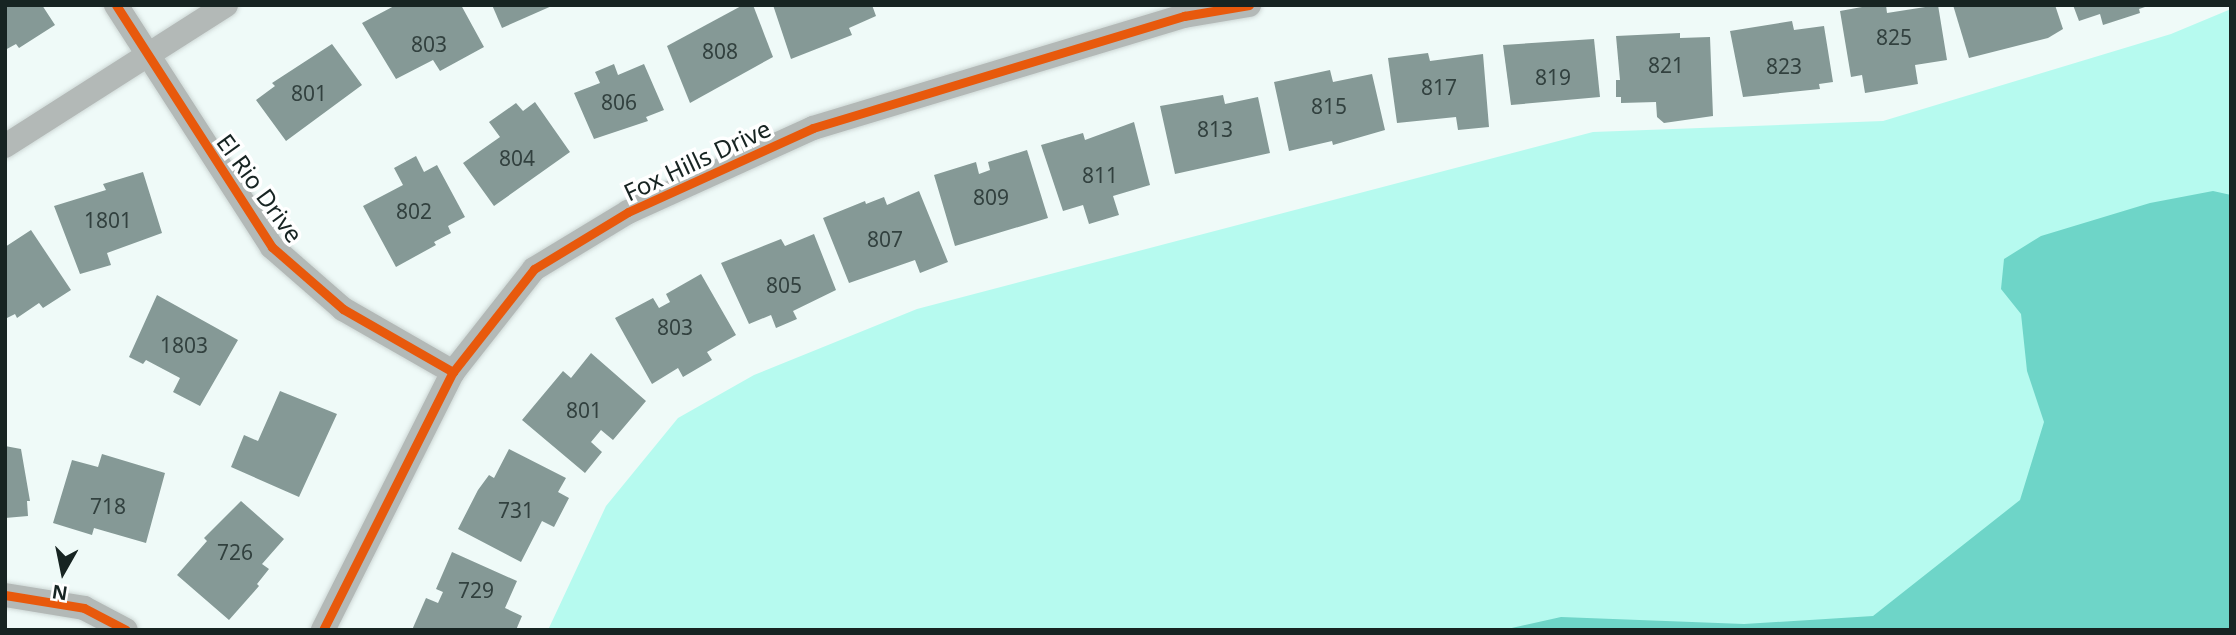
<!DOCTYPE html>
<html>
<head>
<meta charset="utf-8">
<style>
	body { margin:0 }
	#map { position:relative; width:2236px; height:635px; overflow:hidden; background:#effaf8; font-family:"Noto Sans",sans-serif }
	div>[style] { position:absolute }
	.green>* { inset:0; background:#b6faef }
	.water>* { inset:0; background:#6ed5c8 }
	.building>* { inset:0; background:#859996 }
	.roads { filter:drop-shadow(0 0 2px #cdd7d5) drop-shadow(0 0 2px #cdd7d5) }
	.street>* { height:24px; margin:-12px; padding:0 12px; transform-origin:12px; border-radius:12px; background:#b3b9b7 }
	.cycleway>* { height:9px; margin:-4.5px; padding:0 4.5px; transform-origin:4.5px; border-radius:4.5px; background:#e8590c }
	span { translate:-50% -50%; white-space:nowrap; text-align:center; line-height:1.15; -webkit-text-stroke:7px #fff; paint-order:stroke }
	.number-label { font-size:21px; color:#32413f }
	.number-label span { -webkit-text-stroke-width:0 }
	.street-label { font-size:24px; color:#172422 }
	.frame { position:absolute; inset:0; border:7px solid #172422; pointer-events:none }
	.north { position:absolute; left:28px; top:537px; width:70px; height:70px; -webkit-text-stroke:5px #fff; paint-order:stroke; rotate:189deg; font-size:19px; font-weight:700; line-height:28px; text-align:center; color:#172422 }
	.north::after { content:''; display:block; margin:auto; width:24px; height:32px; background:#172422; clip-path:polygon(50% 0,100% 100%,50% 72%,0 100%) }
</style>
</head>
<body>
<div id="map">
	<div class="green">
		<div style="clip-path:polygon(2231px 9px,2231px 630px,548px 630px,606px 506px,678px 418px,754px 375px,917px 309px,1593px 132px,1883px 121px,2171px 34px)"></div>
	</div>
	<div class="water">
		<div style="clip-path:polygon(2213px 191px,2231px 195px,2231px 630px,1503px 630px,1561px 617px,1744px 624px,1873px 616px,2020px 500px,2044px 422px,2027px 371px,2021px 314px,2001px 289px,2004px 259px,2041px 236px,2150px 203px)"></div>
	</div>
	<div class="building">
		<div style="clip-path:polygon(5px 5px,42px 5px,55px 25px,19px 48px,16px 44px,5px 50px)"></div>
		<div style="clip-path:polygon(396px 5px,461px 5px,484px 47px,440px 71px,433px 60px,396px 79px,362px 23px)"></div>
		<div style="clip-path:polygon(492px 5px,554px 5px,502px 28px)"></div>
		<div style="clip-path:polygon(743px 5px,753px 5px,773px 57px,690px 103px,667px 46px)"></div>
		<div style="clip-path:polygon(773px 5px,872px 5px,876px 16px,849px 28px,852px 35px,791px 59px)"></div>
		<div style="clip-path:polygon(1873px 5px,1886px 5px,1887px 13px,1938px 5px,1947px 60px,1915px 65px,1918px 84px,1865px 93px,1862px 75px,1851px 77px,1840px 11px)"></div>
		<div style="clip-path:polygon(1953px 5px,2055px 5px,2063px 29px,2048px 38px,1969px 58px)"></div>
		<div style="clip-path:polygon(2073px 5px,2148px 5px,2148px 6px,2139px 9px,2140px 13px,2103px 25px,2100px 14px,2079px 21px)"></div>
		<div style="clip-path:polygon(1792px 21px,1794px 30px,1824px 26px,1833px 82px,1819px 84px,1820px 89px,1743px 97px,1730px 31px)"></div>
		<div style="clip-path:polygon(1680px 33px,1680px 38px,1710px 37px,1713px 116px,1664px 123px,1657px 117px,1656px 102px,1621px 103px,1621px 97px,1616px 97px,1616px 80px,1620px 80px,1616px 36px)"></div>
		<div style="clip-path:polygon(1594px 39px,1600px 97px,1511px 105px,1503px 45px)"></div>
		<div style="clip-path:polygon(332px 44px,362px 85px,286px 141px,256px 100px,275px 86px,272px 83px)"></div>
		<div style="clip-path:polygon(1428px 53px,1430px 61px,1483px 54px,1489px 127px,1458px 130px,1456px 117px,1397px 123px,1388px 58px)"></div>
		<div style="clip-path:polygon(614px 64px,618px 75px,644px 64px,664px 110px,646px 117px,648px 121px,594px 139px,574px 93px,600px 83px,595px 72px)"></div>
		<div style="clip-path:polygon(1330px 70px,1333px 82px,1372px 74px,1385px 130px,1333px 145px,1332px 141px,1289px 151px,1274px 82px)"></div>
		<div style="clip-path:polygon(1223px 95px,1225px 104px,1258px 97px,1270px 153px,1175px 174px,1160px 106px)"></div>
		<div style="clip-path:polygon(535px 102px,570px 152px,494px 206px,463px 163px,500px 137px,489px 122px,516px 103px,523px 111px)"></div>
		<div style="clip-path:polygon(1134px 122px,1150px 185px,1113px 196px,1119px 215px,1089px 224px,1083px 205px,1063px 211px,1041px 145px,1083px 133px,1085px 140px)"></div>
		<div style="clip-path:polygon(1027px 150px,1048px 218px,955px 246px,934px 175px,976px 162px,979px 174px,990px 170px,988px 162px)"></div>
		<div style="clip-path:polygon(416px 156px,424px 172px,437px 165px,465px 217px,448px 226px,451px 233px,434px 242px,436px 245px,396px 267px,363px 206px,403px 185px,394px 168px)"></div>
		<div style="clip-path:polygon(143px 172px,162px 233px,107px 253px,111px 265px,80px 274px,54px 206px,106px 190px,103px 184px)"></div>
		<div style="clip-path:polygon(919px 191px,948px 262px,920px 273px,915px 260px,849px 283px,823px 218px,865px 201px,866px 204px,884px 197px,887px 205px)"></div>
		<div style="clip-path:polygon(31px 230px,71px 290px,43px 308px,39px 303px,17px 318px,15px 314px,5px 319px,5px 247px)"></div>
		<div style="clip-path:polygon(814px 234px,836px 290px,793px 311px,797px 319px,776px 328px,771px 315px,749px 324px,721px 263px,781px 239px,785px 246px)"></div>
		<div style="clip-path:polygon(701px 274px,736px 335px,707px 352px,712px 360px,683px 377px,678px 368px,652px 384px,615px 318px,653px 298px,659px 308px,670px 302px,666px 294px)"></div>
		<div style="clip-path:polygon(157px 295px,238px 340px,200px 406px,173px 392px,180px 378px,146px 360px,143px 364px,129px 357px)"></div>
		<div style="clip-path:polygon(591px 353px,646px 401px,613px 440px,601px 430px,591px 442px,602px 452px,585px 473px,522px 420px,563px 371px,571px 378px)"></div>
		<div style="clip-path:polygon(280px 391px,337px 414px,299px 497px,231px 467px,244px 435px,258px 441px)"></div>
		<div style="clip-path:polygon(5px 446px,21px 449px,30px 501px,27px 501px,28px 516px,5px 518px)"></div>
		<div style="clip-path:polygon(509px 449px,566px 478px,558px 492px,569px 498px,554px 527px,542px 521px,521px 562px,458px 529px,478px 490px,489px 475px,494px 478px)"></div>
		<div style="clip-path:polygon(102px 454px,165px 473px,146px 543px,94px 528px,92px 535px,53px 523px,72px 460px,98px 467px)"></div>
		<div style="clip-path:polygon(241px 501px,284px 539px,262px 564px,269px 569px,257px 584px,259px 586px,229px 620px,177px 575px,207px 541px,204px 538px)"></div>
		<div style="clip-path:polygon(452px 552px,517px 581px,505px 608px,522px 616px,516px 630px,412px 630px,426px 598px,438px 603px,443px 592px,436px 589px)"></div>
	</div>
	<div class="roads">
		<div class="street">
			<div style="left:116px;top:5px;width:288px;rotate:57.2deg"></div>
			<div style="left:272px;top:247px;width:94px;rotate:41.1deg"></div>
			<div style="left:343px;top:309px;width:127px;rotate:29.8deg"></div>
			<div style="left:5px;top:146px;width:262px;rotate:-32.5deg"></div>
			<div style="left:5px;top:595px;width:80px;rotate:9.3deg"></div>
			<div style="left:84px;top:608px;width:47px;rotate:27.6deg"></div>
			<div style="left:323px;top:630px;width:289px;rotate:-63.3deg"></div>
			<div style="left:453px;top:372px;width:131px;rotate:-51.8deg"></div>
			<div style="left:534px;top:269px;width:110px;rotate:-31.2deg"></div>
			<div style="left:628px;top:212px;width:203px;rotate:-24.4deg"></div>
			<div style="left:813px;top:128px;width:388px;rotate:-16.8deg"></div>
			<div style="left:1184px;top:16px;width:66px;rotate:-9.6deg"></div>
		</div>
	</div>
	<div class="cycleway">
		<div style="left:116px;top:5px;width:288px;rotate:57.2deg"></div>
		<div style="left:272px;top:247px;width:94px;rotate:41.1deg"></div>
		<div style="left:343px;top:309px;width:127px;rotate:29.8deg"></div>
		<div style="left:5px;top:595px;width:80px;rotate:9.3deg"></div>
		<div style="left:84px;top:608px;width:47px;rotate:27.6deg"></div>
		<div style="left:323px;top:630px;width:289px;rotate:-63.3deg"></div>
		<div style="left:453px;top:372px;width:131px;rotate:-51.8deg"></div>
		<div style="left:534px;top:269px;width:110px;rotate:-31.2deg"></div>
		<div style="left:628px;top:212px;width:203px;rotate:-24.4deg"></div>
		<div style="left:813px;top:128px;width:388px;rotate:-16.8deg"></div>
		<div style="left:1184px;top:16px;width:66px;rotate:-9.6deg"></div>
	</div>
	<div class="number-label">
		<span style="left:1894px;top:37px">825</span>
		<span style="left:429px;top:44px">803</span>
		<span style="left:720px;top:51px">808</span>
		<span style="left:1666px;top:65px">821</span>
		<span style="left:1784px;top:66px">823</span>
		<span style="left:1553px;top:77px">819</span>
		<span style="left:1439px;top:87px">817</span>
		<span style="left:309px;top:93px">801</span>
		<span style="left:619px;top:102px">806</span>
		<span style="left:1329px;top:106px">815</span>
		<span style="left:1215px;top:129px">813</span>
		<span style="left:517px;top:158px">804</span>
		<span style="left:1100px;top:175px">811</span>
		<span style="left:991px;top:197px">809</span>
		<span style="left:414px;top:211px">802</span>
		<span style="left:108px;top:220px">1801</span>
		<span style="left:885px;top:239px">807</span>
		<span style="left:784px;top:285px">805</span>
		<span style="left:675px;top:327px">803</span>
		<span style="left:184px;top:345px">1803</span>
		<span style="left:584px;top:410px">801</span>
		<span style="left:108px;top:506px">718</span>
		<span style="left:516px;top:510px">731</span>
		<span style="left:235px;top:552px">726</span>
		<span style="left:476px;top:590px">729</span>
	</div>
	<div class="street-label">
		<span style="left:697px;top:160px;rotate:-25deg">Fox Hills Drive</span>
		<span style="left:260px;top:188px;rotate:54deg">El Rio Drive</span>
	</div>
	<div class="frame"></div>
	<div class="north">N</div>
</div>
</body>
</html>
